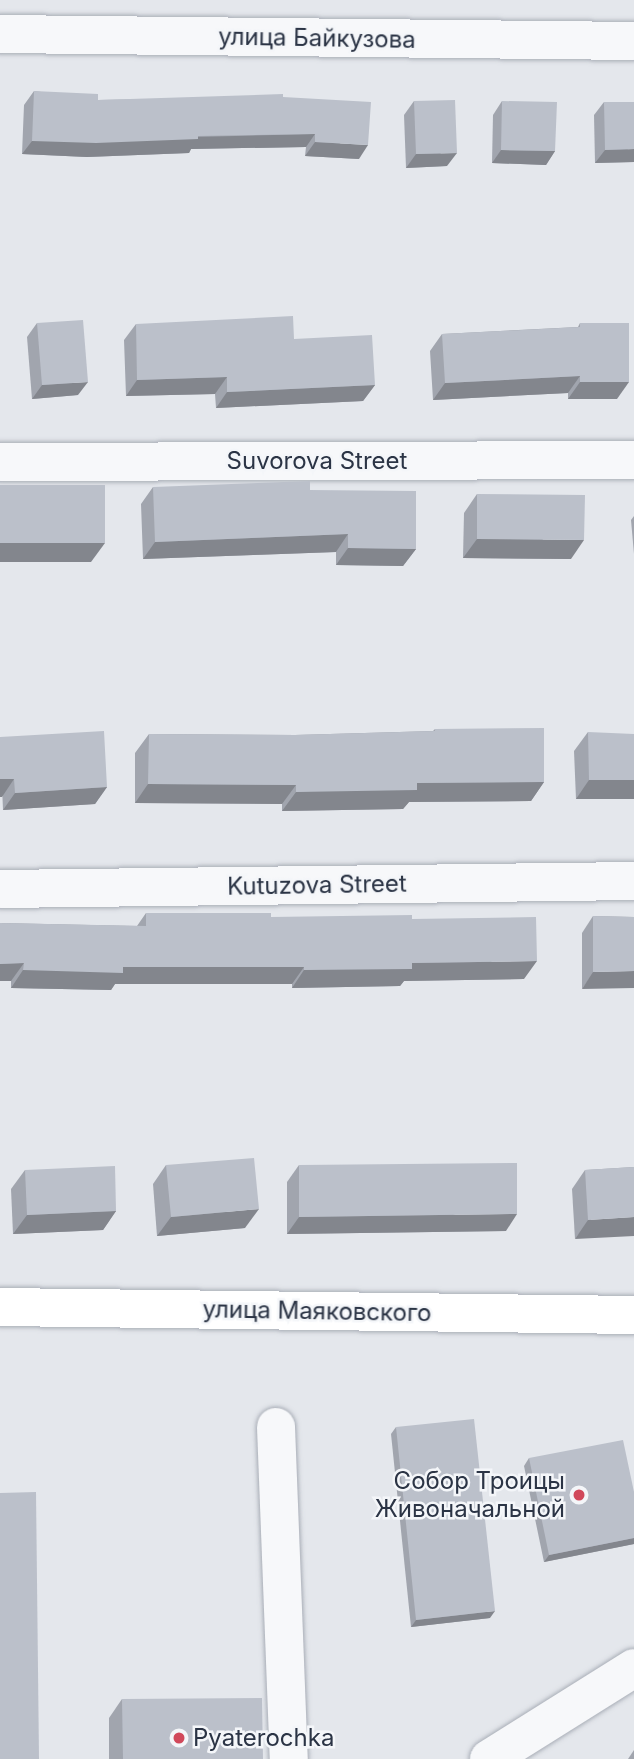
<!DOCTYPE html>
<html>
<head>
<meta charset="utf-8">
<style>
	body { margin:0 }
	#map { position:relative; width:634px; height:1759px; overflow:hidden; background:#e4e7ec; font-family:Inter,sans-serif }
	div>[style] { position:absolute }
	.roads { filter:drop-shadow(0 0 2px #a9aeb7) drop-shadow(0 0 2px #a9aeb7) }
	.minor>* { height:38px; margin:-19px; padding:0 19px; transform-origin:19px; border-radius:19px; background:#f7f8fa }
	.major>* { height:38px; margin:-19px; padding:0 19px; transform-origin:19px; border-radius:19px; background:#fff }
	.wall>* { inset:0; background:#a1a5ae }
	.shaded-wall>* { inset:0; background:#83868d }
	.building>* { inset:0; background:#bbc0ca }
	.dots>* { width:19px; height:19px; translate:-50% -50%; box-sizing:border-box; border:4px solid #f4f6f9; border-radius:50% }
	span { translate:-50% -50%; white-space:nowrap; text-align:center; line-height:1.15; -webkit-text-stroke:5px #f4f6f9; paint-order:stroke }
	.street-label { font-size:24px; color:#2b3445 }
	.poi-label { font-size:24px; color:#2b3445 }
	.right { translate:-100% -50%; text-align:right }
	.left { translate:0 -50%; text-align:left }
</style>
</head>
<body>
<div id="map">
	<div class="roads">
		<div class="minor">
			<div style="left:0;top:34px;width:634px;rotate:0.63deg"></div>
			<div style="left:0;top:462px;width:634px;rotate:-0.18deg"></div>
			<div style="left:0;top:889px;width:634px;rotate:-0.72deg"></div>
			<div style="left:276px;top:1427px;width:332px;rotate:87.8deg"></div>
			<div style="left:489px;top:1759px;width:171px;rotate:-32.1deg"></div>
		</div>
		<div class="major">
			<div style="left:0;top:1307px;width:634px;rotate:0.72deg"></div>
		</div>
	</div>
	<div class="wall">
		<div style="clip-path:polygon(34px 91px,98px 100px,283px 97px,359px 159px,305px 156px,306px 147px,191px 149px,189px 153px,87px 157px,22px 154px,24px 105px)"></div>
		<div style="clip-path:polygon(414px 101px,447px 166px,406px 168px,404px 115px)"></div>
		<div style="clip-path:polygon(502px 101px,555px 151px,546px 165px,492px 163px,493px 115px)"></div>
		<div style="clip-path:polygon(604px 102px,634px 162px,595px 163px,594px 115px)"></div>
		<div style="clip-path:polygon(37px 323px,78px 395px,32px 399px,27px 337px)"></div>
		<div style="clip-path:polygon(580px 323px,617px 399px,568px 399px,568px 393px,433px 400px,430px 351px,442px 334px,578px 327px)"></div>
		<div style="clip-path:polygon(136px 324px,294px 339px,375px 385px,363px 401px,216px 408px,215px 394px,126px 396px,124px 340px)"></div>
		<div style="clip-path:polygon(153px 487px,310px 490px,416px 549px,403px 566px,336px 565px,336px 552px,143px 559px,141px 504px)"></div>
		<div style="clip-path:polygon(477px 494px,571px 559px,463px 558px,464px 513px)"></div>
		<div style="clip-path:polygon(634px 516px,634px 554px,631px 520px)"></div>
		<div style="clip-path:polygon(435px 729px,544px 782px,531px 801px,409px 802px,403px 809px,282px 811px,282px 804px,135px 803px,135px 753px,149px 734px,295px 735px,433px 731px)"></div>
		<div style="clip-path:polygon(588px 732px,634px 799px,576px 799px,574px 751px)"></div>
		<div style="clip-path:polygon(0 737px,107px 787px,95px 804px,3px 810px)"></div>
		<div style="clip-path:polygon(146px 913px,271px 917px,412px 919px,524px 979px,404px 981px,400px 986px,292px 988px,292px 984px,115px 984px,111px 990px,11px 988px,11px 981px,0 981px,0 923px,137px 926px)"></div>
		<div style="clip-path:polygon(593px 916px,634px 917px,582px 989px,582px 933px)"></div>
		<div style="clip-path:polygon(166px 1165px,245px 1228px,157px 1236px,153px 1184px)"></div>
		<div style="clip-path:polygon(299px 1165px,506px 1231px,287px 1234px,287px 1182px)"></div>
		<div style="clip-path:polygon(634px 1167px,575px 1239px,572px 1189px,585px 1170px)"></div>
		<div style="clip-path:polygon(25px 1170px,116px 1211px,103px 1230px,13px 1234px,11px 1189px)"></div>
		<div style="clip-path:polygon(396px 1427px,490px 1618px,411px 1627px,391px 1434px)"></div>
		<div style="clip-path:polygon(529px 1458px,634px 1492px,634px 1544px,544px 1562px,524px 1466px)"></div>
		<div style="clip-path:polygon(122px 1699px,263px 1759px,109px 1759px,109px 1718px)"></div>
		<div style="clip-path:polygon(634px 1750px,634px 1759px,628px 1759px)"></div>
	</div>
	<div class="shaded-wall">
		<div style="clip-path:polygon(315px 134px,306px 147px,191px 149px,189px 153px,87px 157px,22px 154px,32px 141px)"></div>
		<div style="clip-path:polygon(315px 142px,368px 145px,359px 159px,305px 156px)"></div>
		<div style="clip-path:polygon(634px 149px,634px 162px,595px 163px,605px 150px)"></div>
		<div style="clip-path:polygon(501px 150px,555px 151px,546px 165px,492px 163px)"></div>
		<div style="clip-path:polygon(457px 153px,447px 166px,406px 168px,416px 154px)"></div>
		<div style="clip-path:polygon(580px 376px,568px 393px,433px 400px,445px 383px)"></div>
		<div style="clip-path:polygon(227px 377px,215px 394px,126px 396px,137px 380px)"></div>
		<div style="clip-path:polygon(88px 382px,78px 395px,32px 399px,42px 385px)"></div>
		<div style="clip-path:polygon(580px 382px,629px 382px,617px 399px,568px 399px)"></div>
		<div style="clip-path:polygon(375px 385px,363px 401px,216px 408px,227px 392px)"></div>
		<div style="clip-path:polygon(348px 534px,336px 552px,143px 559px,155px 542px)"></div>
		<div style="clip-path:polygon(477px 539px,584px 540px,571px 559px,463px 558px)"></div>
		<div style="clip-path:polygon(0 543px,105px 543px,91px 562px,0 562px)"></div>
		<div style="clip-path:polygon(348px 548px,416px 549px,403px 566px,336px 565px)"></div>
		<div style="clip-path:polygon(0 779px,14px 779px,2px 797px,0 797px)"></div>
		<div style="clip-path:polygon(589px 780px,634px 780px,634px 799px,576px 799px)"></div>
		<div style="clip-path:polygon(544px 782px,531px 801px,409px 802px,403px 809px,282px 811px,296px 792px,417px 783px)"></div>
		<div style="clip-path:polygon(148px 784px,296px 785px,282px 804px,135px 803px)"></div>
		<div style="clip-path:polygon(107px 787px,95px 804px,3px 810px,15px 793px)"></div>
		<div style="clip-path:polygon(537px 961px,524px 979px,404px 981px,400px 986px,292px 988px,304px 970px,412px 963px)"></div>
		<div style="clip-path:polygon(24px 963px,11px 981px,0 981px,0 964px)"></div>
		<div style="clip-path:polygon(123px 967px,304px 967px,292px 984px,115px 984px,111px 990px,11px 988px,23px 970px)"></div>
		<div style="clip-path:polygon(634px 971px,634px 988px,582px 989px,593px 972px)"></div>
		<div style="clip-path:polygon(259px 1209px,245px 1228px,157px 1236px,171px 1217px)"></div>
		<div style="clip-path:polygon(116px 1211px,103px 1230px,13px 1234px,27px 1215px)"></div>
		<div style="clip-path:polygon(517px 1214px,506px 1231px,287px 1234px,299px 1217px)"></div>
		<div style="clip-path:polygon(634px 1217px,634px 1236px,575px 1239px,588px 1220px)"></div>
		<div style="clip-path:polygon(634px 1538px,634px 1544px,544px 1562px,549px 1555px)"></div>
		<div style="clip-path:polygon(495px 1611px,490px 1618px,411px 1627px,416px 1620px)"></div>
	</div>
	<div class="building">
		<div style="clip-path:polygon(34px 91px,98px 94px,98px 100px,283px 94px,283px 97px,371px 102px,368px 145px,315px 142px,315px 134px,198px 136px,198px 139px,96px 143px,32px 141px)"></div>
		<div style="clip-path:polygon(455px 100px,457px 153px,416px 154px,414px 101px)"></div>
		<div style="clip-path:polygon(502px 101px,557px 102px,555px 151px,501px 150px)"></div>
		<div style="clip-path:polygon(604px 102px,634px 102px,634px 149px,605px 150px)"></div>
		<div style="clip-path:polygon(293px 316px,294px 339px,372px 335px,375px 385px,227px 392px,227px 377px,137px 380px,136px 324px)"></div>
		<div style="clip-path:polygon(83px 320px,88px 382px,42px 385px,37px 323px)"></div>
		<div style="clip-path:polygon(580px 323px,629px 323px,629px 382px,580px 382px,580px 376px,445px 383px,442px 334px,580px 327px)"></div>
		<div style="clip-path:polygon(310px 481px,310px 490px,416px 491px,416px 549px,348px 548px,348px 534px,155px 542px,153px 487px)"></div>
		<div style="clip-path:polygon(0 485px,105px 485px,105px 543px,0 543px)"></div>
		<div style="clip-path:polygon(477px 494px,585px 495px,584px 540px,477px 539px)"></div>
		<div style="clip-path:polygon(544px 728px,544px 782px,417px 783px,417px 790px,296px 792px,296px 785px,148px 784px,149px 734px,295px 735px,435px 731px,435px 729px)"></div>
		<div style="clip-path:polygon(104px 731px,107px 787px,15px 793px,14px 779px,0 779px,0 737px)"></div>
		<div style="clip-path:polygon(588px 732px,634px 734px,634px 780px,589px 780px)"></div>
		<div style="clip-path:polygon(146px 913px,271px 913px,271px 917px,412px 915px,412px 919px,536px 917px,537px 961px,412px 963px,412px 969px,304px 970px,304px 967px,123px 967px,123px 973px,23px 970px,24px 963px,0 964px,0 923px,146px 926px)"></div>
		<div style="clip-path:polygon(593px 916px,634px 917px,634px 971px,593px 972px)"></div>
		<div style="clip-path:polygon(254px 1158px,259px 1209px,171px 1217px,166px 1165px)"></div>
		<div style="clip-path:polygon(517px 1163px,517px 1214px,299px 1217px,299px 1165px)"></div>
		<div style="clip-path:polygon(115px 1166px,116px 1211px,27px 1215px,25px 1170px)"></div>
		<div style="clip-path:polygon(634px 1167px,634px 1217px,588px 1220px,585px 1170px)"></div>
		<div style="clip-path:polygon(474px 1419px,495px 1611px,416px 1620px,396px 1427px)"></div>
		<div style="clip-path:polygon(623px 1440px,634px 1492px,634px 1538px,549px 1555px,529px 1458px)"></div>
		<div style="clip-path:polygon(36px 1492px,39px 1759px,0 1759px,0 1493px)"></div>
		<div style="clip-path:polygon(262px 1698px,263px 1759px,123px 1759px,122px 1699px)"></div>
	</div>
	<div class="dots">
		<div style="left:579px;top:1495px;background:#d1495b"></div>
		<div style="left:179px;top:1738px;background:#d1495b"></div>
	</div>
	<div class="street-label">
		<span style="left:317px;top:38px;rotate:1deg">улица Байкузова</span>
		<span style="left:317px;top:461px">Suvorova Street</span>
		<span style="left:317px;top:885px;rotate:-1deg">Kutuzova Street</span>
		<span style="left:317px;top:1311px;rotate:1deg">улица Маяковского</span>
	</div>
	<div class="poi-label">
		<span class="right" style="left:565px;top:1495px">Собор Троицы<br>Живоначальной</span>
		<span class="left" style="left:193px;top:1738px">Pyaterochka</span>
	</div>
</div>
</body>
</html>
